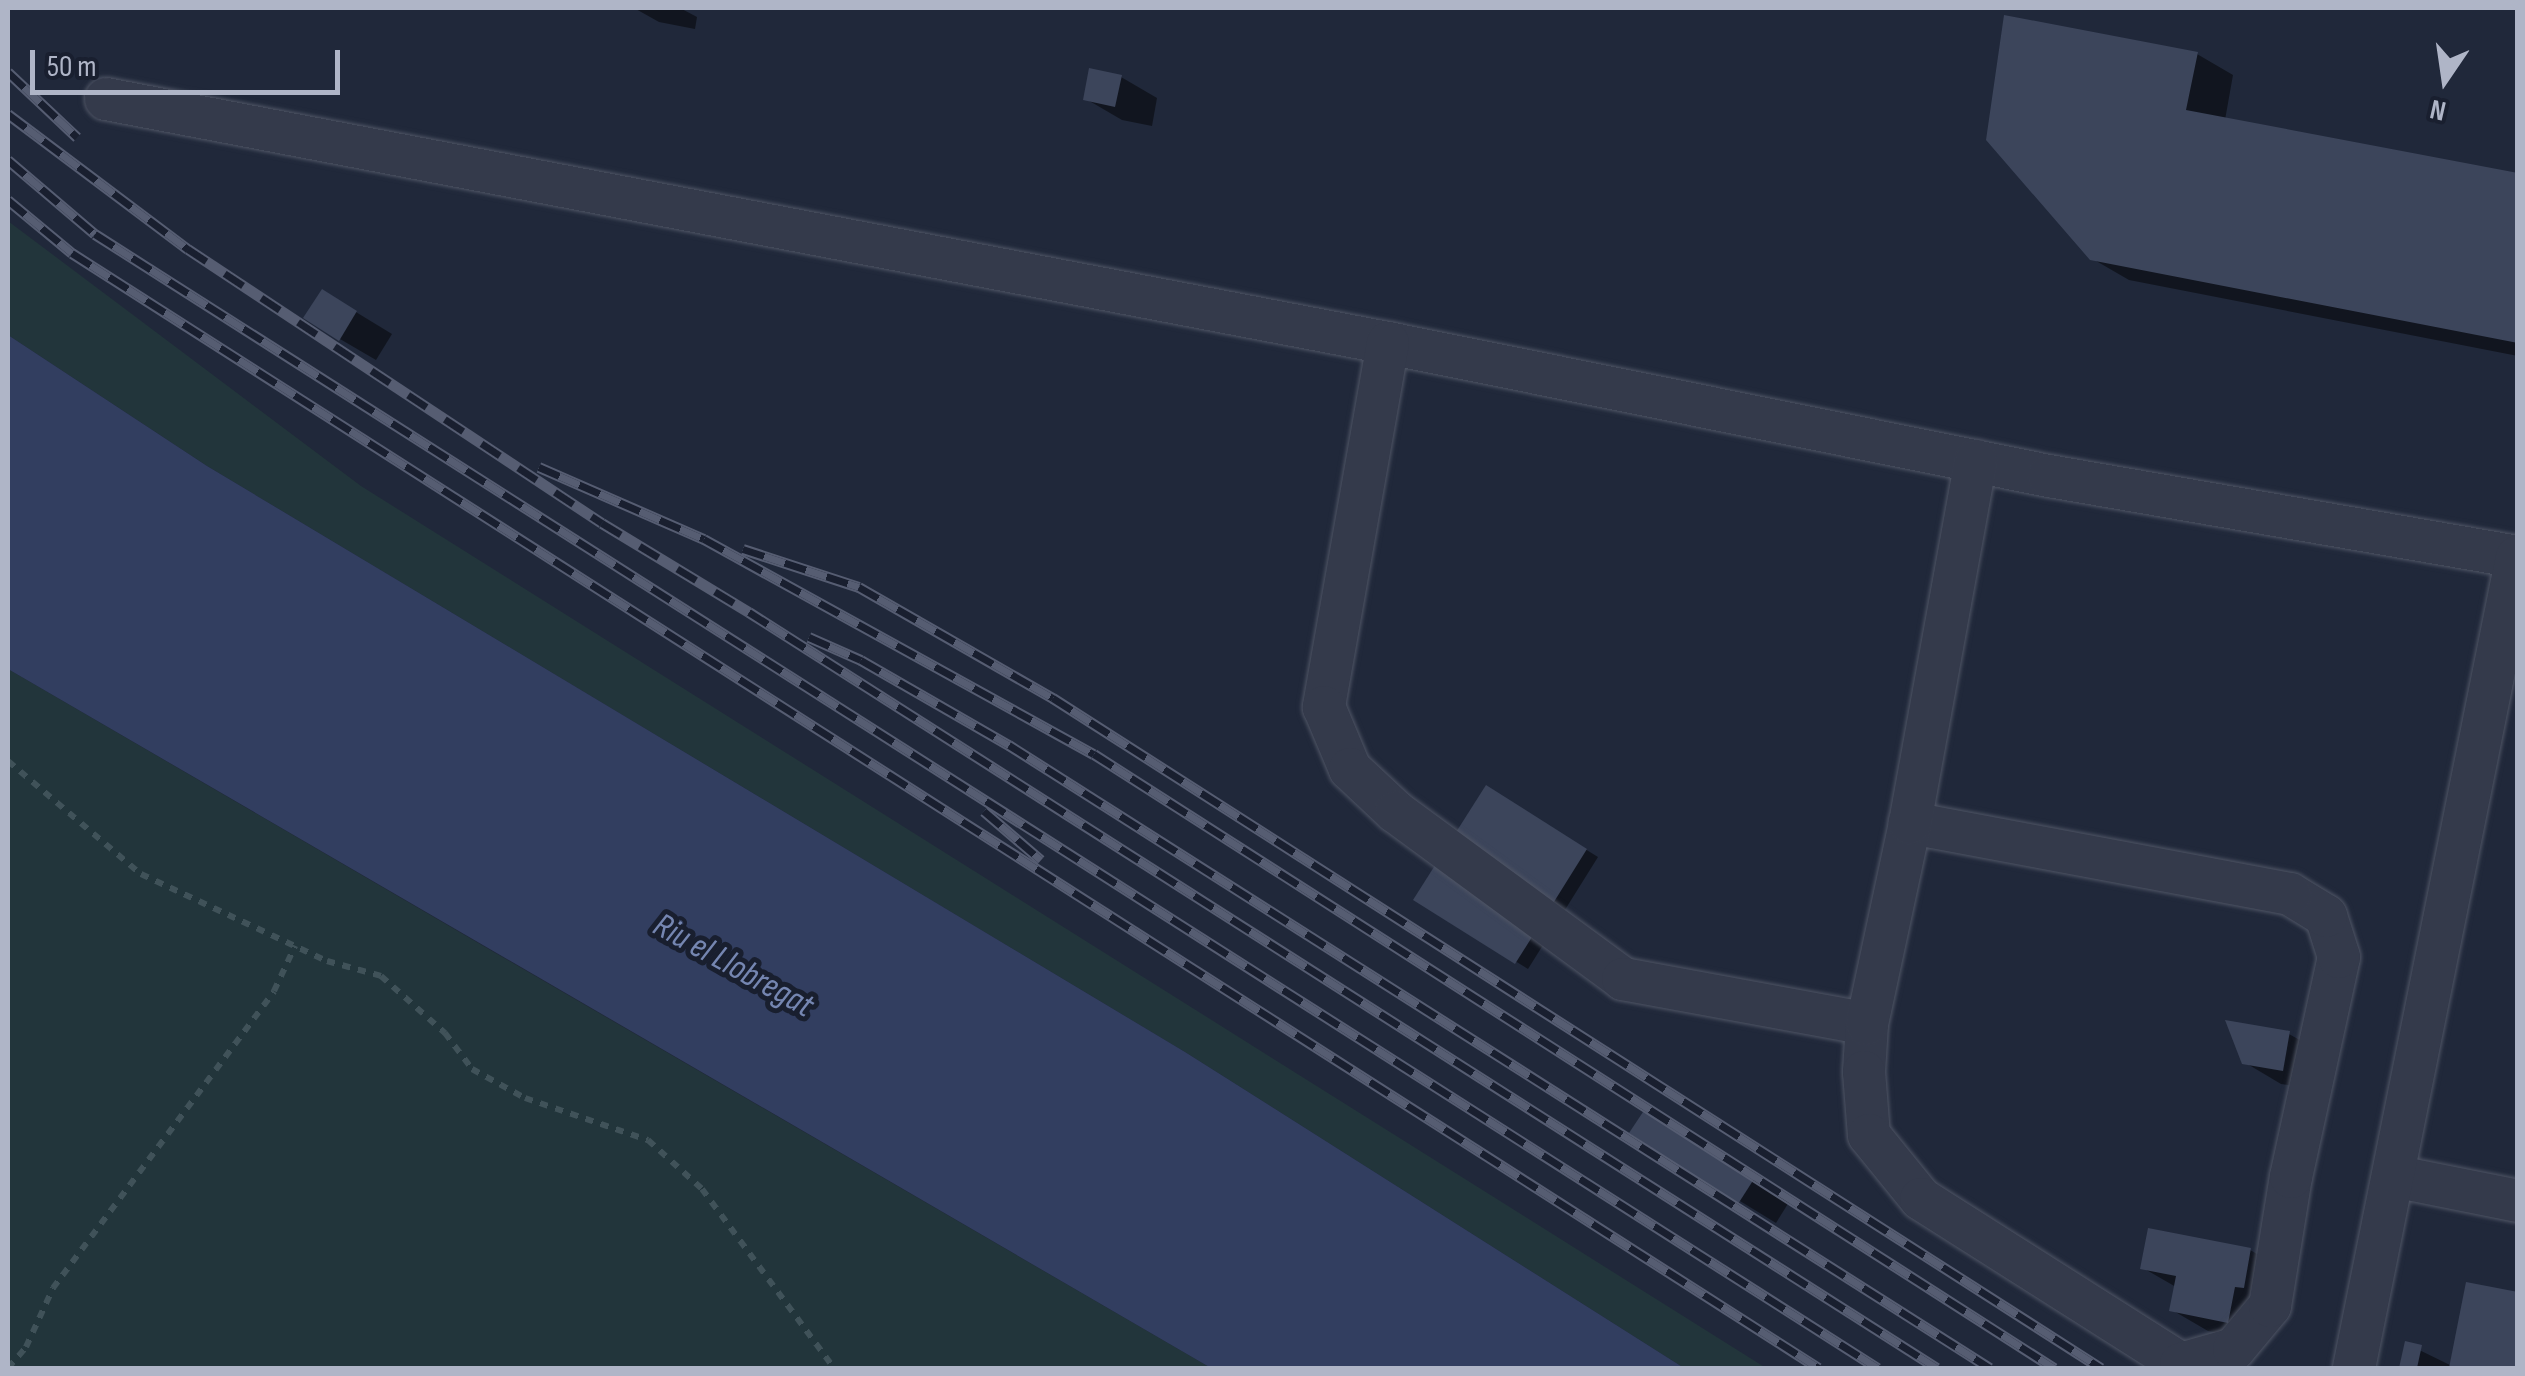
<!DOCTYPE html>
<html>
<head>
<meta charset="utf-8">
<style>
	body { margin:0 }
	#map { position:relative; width:2525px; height:1376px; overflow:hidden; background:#20283a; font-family:"Sofia Sans Condensed",sans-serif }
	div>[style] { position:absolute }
	.green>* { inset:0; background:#22353b }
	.water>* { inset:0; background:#323e60 }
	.shadow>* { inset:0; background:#0007 }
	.building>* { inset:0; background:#3c455b }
	.path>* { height:6px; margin-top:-3px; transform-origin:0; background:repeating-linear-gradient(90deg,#405259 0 8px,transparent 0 16px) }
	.roads { filter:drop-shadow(0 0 2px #4f5565) drop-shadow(0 0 2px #4f5565) }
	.minor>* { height:42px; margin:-21px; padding:0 21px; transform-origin:21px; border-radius:21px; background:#343a4b }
	.rail>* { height:11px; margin-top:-5.5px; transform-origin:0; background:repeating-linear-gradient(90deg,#191f2f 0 22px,#565d72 0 44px); box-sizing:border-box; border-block:2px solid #565d72 }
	span { translate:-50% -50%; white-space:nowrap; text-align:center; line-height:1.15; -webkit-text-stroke:10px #191f2f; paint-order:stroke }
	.water-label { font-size:35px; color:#7586b1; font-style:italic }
	.frame { position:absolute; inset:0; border:10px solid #afb5c7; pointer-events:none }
	.north { position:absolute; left:2395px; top:30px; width:100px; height:100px; -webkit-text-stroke:8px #191f2f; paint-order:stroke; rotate:193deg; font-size:28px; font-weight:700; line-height:40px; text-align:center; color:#afb5c7 }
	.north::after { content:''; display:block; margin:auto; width:35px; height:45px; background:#afb5c7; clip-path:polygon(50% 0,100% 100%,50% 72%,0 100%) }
	.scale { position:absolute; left:30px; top:50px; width:310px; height:45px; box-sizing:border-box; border:5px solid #afb5c7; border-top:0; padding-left:12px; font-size:30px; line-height:35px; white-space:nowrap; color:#afb5c7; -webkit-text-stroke:8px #191f2f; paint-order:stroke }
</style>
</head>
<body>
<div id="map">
	<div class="green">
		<div style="clip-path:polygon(8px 221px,361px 486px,1766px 1368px,1684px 1368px,1185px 1052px,207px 466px,8px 335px)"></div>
		<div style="clip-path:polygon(8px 669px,473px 940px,1211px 1368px,8px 1368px)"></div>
	</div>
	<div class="water">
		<div style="clip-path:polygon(8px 335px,207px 466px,1185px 1052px,1684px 1368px,1211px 1368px,8px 669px)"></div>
	</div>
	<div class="shadow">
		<div style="clip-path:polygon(634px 8px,680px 8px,697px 17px,695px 29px,659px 22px)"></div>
		<div style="clip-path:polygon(2197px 54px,2233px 75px,2225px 120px,2518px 176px,2518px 356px,2129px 280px,2091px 258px)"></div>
		<div style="clip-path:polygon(1121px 77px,1157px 98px,1152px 126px,1122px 120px,1086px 99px)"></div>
		<div style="clip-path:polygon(323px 292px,392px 334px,376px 360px,340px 339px)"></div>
		<div style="clip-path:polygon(1486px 788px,1598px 857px,1528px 969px,1416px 900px)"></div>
		<div style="clip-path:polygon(2289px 1034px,2326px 1055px,2319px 1090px,2281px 1084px,2244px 1062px)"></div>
		<div style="clip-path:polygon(1682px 1133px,1789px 1202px,1776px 1223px,1740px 1201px)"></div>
		<div style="clip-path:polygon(2250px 1250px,2287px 1271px,2264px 1342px,2208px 1331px,2172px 1310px,2176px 1287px,2143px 1268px)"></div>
		<div style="clip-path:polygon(2518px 1295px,2518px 1368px,2402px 1368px,2407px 1344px,2452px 1366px)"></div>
	</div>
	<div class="building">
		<div style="clip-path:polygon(2004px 15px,2198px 52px,2186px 110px,2518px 173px,2518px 343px,2090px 260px,1986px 140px)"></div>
		<div style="clip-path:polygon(1089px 68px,1122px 75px,1115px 107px,1083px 100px)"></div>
		<div style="clip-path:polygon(322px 289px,357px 311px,339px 341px,303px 318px)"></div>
		<div style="clip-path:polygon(1486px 785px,1587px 849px,1515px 964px,1413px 900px)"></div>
		<div style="clip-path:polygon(2225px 1020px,2290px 1031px,2283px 1071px,2242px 1064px)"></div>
		<div style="clip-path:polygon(1645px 1109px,1754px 1179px,1738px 1204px,1629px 1133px)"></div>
		<div style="clip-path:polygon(2148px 1228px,2251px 1248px,2244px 1288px,2235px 1287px,2228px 1323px,2169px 1311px,2176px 1276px,2140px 1269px)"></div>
		<div style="clip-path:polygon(2466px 1282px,2518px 1292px,2518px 1368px,2449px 1368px)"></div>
		<div style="clip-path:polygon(2405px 1341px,2422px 1345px,2417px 1368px,2399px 1368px)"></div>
	</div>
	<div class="path">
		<div style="left:8px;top:761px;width:175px;rotate:40.4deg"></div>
		<div style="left:141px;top:874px;width:205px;rotate:25.1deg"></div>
		<div style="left:327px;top:961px;width:56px;rotate:15.5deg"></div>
		<div style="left:381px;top:976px;width:86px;rotate:41.7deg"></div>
		<div style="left:445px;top:1033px;width:45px;rotate:53.1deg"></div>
		<div style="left:472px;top:1069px;width:60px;rotate:28.7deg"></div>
		<div style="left:525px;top:1098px;width:130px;rotate:18.9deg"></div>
		<div style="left:648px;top:1140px;width:73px;rotate:42.2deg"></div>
		<div style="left:702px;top:1189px;width:222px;rotate:53.6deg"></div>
		<div style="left:8px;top:1368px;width:28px;rotate:-49deg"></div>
		<div style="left:26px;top:1347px;width:65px;rotate:-65.4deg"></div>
		<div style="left:53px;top:1288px;width:370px;rotate:-53.3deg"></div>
		<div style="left:274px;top:991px;width:50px;rotate:-65deg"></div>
	</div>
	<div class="roads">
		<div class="minor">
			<div style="left:106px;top:99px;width:1305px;rotate:10.78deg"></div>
			<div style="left:1388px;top:343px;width:674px;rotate:11.38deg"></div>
			<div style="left:2049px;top:476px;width:476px;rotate:9.8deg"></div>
			<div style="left:1388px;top:343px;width:370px;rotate:100deg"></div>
			<div style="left:1324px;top:707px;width:67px;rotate:67.2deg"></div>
			<div style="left:1350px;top:769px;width:63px;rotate:43.1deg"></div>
			<div style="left:1396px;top:812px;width:282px;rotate:36.3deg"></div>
			<div style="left:1623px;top:979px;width:248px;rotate:10.4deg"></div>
			<div style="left:1867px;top:1024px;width:48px;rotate:93.6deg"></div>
			<div style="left:1864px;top:1072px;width:63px;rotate:85.5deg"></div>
			<div style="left:1869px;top:1135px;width:82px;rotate:50.9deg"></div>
			<div style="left:1921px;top:1199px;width:308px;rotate:32.4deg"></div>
			<div style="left:2181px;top:1364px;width:55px;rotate:-15.8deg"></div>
			<div style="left:2234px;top:1349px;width:56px;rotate:-50.1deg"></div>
			<div style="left:2270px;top:1306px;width:131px;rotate:-80.8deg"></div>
			<div style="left:2291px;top:1177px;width:225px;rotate:-77.7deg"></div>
			<div style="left:2339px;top:957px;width:43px;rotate:-107.6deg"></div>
			<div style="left:2326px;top:916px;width:42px;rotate:-148.6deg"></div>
			<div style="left:2290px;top:894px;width:387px;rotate:-169.4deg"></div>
			<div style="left:1867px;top:1024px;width:206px;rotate:-77.9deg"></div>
			<div style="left:1910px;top:823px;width:368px;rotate:-79.7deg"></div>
			<div style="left:2393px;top:1176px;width:127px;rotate:11.3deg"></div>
			<div style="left:2354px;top:1368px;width:827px;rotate:-78.64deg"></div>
		</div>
	</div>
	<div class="rail">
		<div style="left:8px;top:72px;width:95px;rotate:43.3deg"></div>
		<div style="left:8px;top:114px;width:225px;rotate:36.9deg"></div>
		<div style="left:188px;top:249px;width:496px;rotate:33.5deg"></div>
		<div style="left:602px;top:523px;width:172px;rotate:31.2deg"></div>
		<div style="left:749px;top:612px;width:1408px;rotate:32.47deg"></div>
		<div style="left:8px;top:160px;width:114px;rotate:40.4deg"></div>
		<div style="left:95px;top:234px;width:2113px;rotate:32.46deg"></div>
		<div style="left:8px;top:200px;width:83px;rotate:39.6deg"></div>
		<div style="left:72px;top:253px;width:2072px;rotate:32.55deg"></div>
		<div style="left:539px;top:467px;width:180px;rotate:23.6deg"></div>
		<div style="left:704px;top:539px;width:445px;rotate:28.9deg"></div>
		<div style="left:1094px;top:754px;width:1140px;rotate:32.6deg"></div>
		<div style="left:743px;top:549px;width:122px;rotate:18.1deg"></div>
		<div style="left:859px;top:587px;width:224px;rotate:29.8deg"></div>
		<div style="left:1053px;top:698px;width:1244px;rotate:32.59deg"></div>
		<div style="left:809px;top:637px;width:57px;rotate:23.9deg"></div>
		<div style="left:861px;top:660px;width:171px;rotate:29.9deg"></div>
		<div style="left:1009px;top:745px;width:1162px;rotate:32.42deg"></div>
		<div style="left:984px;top:811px;width:75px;rotate:40.7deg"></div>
	</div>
	<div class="water-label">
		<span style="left:733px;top:966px;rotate:29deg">Riu el Llobregat</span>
	</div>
	<div class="frame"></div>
	<div class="north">N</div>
	<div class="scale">50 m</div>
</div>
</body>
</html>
